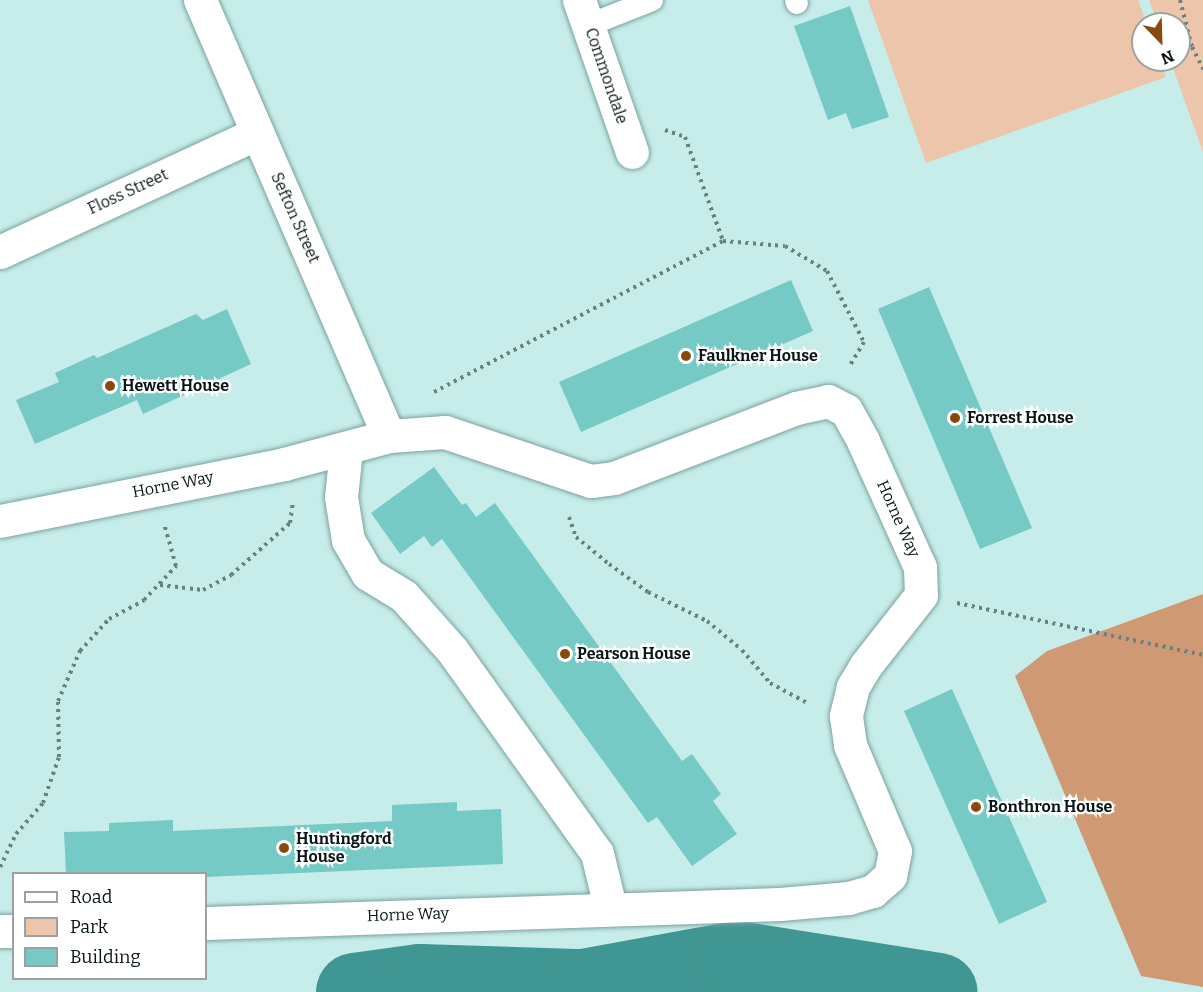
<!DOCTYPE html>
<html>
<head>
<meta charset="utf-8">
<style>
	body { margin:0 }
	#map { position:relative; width:1203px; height:992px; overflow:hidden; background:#c6edea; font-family:Bitter,serif }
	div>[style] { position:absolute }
	.green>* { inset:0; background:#ecc5aa }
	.forest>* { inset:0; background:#cf9a73 }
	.river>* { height:78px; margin:-39px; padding:0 39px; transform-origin:39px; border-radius:39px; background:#409692 }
	.building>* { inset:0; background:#75cac5 }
	.path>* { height:4px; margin-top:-2px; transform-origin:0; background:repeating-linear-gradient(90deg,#678280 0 3px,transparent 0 7.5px) }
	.roads { filter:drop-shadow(0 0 2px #7ca29f) drop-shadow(0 0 2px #7ca29f) }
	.service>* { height:22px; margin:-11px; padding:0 11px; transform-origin:11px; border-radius:11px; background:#fff }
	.minor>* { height:33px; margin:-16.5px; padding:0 16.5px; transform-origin:16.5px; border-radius:16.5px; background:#fff }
	.dots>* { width:16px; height:16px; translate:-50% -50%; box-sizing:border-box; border:3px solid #fff; border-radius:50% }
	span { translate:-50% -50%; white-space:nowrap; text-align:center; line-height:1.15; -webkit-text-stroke:4.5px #fff; paint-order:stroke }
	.street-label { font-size:16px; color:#081616 }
	.poi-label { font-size:16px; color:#081616; font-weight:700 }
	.left { translate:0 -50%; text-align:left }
	.legend { position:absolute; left:12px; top:872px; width:195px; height:108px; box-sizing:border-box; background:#fff; border:2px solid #9ca2a2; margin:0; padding:8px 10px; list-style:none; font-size:18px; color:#081616 }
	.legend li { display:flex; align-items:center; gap:12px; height:30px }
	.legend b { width:30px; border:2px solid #9ca2a2 }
	.north { position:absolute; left:1131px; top:12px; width:60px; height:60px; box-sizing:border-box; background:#fff; border:2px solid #9ca2a2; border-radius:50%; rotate:157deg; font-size:16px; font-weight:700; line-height:24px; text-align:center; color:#081616 }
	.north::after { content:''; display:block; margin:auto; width:21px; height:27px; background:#88490d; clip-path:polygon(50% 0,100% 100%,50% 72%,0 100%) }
</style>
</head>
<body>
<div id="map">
	<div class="green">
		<div style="clip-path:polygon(868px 0,1138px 0,1147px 24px,1143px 24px,1143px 60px,1160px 60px,1166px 77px,926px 163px)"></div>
		<div style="clip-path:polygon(1149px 0,1203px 0,1203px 152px,1170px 60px,1179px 60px,1179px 24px,1158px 24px)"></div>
	</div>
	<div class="forest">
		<div style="clip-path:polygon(1203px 594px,1203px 987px,1141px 976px,1015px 676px,1047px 651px)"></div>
	</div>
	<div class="river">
		<div style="left:355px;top:992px;width:66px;rotate:-7.9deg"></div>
		<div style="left:420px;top:983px;width:163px;rotate:1.8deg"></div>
		<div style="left:583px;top:988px;width:157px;rotate:-10.3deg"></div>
		<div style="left:737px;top:960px;width:204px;rotate:9deg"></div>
	</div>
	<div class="building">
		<div style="clip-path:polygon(850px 6px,889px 117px,852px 129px,846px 113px,828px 120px,794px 26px)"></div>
		<div style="clip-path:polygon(791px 280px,813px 331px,581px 432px,559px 382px)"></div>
		<div style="clip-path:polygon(929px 287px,1032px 528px,980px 549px,878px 309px)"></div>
		<div style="clip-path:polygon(227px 309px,251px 364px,143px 414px,137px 400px,35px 444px,16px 400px,59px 382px,55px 373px,94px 355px,97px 358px,196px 314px,203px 320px)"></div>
		<div style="clip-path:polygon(434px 467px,462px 505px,466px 503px,476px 517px,495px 503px,682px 761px,692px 754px,721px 794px,713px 801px,737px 834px,692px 866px,657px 817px,648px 823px,442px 539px,432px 547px,424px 536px,400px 554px,371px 513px)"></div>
		<div style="clip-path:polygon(952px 689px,1047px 902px,999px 924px,904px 711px)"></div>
		<div style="clip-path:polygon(457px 802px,457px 811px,501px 809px,503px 864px,206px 877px,206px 873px,66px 873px,64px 832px,109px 831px,109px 823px,173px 820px,173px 831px,392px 821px,392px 805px)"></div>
	</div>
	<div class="path">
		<div style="left:1180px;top:0;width:49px;rotate:75.7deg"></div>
		<div style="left:1192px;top:47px;width:25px;rotate:63deg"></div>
		<div style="left:665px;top:130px;width:21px;rotate:19deg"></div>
		<div style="left:685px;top:137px;width:111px;rotate:69.9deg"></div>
		<div style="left:723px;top:241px;width:62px;rotate:4.6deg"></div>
		<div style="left:785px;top:246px;width:49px;rotate:30.8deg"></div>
		<div style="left:827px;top:271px;width:80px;rotate:62.5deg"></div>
		<div style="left:864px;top:342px;width:29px;rotate:121deg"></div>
		<div style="left:434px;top:392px;width:326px;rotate:-27.6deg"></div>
		<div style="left:569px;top:517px;width:21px;rotate:71deg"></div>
		<div style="left:576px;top:537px;width:43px;rotate:39.3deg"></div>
		<div style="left:609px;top:564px;width:48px;rotate:35.7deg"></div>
		<div style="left:648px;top:592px;width:66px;rotate:26.2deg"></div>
		<div style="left:707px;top:621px;width:45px;rotate:39.6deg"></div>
		<div style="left:742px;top:650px;width:43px;rotate:49.7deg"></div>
		<div style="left:770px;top:683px;width:44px;rotate:28.3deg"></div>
		<div style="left:160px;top:585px;width:43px;rotate:6.6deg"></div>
		<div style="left:203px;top:590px;width:32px;rotate:-28deg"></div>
		<div style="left:231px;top:575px;width:79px;rotate:-41.4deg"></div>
		<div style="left:290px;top:523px;width:22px;rotate:-82deg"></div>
		<div style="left:957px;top:603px;width:251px;rotate:11.9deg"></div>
		<div style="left:0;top:867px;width:37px;rotate:-64deg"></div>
		<div style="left:16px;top:834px;width:41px;rotate:-48.9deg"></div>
		<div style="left:43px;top:803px;width:49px;rotate:-70.8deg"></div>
		<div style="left:59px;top:757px;width:56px;rotate:-91deg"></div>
		<div style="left:58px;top:701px;width:55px;rotate:-66.3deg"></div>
		<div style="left:80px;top:651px;width:43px;rotate:-47.8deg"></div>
		<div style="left:109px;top:619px;width:40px;rotate:-28deg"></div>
		<div style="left:144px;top:600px;width:47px;rotate:-46.7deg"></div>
		<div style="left:176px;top:566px;width:41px;rotate:-105.8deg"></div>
	</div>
	<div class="roads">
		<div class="service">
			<div style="left:796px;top:0;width:3px;rotate:72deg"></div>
			<div style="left:589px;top:25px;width:68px;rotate:-21.6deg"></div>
		</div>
		<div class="minor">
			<div style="left:200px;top:0;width:475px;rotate:66.6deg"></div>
			<div style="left:579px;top:0;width:161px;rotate:70.8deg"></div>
			<div style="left:0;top:252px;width:283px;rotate:-24.8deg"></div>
			<div style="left:346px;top:449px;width:48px;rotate:95.9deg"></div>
			<div style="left:341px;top:497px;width:44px;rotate:80.8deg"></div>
			<div style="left:348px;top:540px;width:39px;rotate:60deg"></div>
			<div style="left:368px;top:574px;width:42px;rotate:31.4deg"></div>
			<div style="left:404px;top:596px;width:72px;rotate:48.4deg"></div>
			<div style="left:452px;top:650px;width:249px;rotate:54.5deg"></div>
			<div style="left:597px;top:853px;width:56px;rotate:76.5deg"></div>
			<div style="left:0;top:521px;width:290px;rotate:-11.3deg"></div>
			<div style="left:284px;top:464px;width:109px;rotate:-14.9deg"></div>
			<div style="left:389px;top:436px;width:56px;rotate:-4.1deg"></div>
			<div style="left:445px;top:432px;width:154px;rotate:18.6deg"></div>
			<div style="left:591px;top:481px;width:23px;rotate:-7deg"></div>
			<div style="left:614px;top:478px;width:195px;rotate:-21deg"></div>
			<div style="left:796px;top:408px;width:33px;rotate:-12deg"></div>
			<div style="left:828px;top:401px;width:20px;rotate:27deg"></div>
			<div style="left:846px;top:410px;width:35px;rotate:61deg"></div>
			<div style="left:863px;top:441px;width:138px;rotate:65.7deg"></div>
			<div style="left:920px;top:567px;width:28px;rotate:88deg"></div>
			<div style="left:921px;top:595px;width:89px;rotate:128.2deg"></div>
			<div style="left:866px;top:665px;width:26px;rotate:121deg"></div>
			<div style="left:853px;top:687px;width:30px;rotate:104deg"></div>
			<div style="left:846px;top:716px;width:29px;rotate:82deg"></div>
			<div style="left:850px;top:745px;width:115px;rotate:67deg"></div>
			<div style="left:895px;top:851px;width:25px;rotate:101deg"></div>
			<div style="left:890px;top:876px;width:23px;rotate:139deg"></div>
			<div style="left:873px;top:891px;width:25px;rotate:164deg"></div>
			<div style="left:849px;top:898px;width:69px;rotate:175deg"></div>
			<div style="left:780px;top:904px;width:574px;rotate:178.1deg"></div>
			<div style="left:0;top:931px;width:14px"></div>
		</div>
	</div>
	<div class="dots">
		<div style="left:686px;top:356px;background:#88490d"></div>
		<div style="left:110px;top:386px;background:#88490d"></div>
		<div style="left:955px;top:418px;background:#88490d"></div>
		<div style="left:565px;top:654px;background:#88490d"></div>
		<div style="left:976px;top:807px;background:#88490d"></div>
		<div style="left:284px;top:848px;background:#88490d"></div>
	</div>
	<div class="street-label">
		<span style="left:606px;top:76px;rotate:71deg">Commondale</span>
		<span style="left:128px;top:192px;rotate:-25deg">Floss Street</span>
		<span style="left:295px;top:218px;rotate:66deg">Sefton Street</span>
		<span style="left:173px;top:485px;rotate:-11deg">Horne Way</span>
		<span style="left:898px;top:519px;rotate:66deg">Horne Way</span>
		<span style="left:408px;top:915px;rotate:-2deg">Horne Way</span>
	</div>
	<div class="poi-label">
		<span class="left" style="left:698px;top:356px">Faulkner House</span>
		<span class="left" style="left:122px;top:386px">Hewett House</span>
		<span class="left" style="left:967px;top:418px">Forrest House</span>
		<span class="left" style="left:577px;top:654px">Pearson House</span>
		<span class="left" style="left:988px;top:807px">Bonthron House</span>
		<span class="left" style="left:296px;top:848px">Huntingford<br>House</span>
	</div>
	<ul class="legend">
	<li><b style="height:8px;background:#fff"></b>Road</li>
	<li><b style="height:16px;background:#ecc5aa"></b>Park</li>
	<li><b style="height:16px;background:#75cac5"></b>Building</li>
	</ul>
	<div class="north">N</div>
</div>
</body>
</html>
